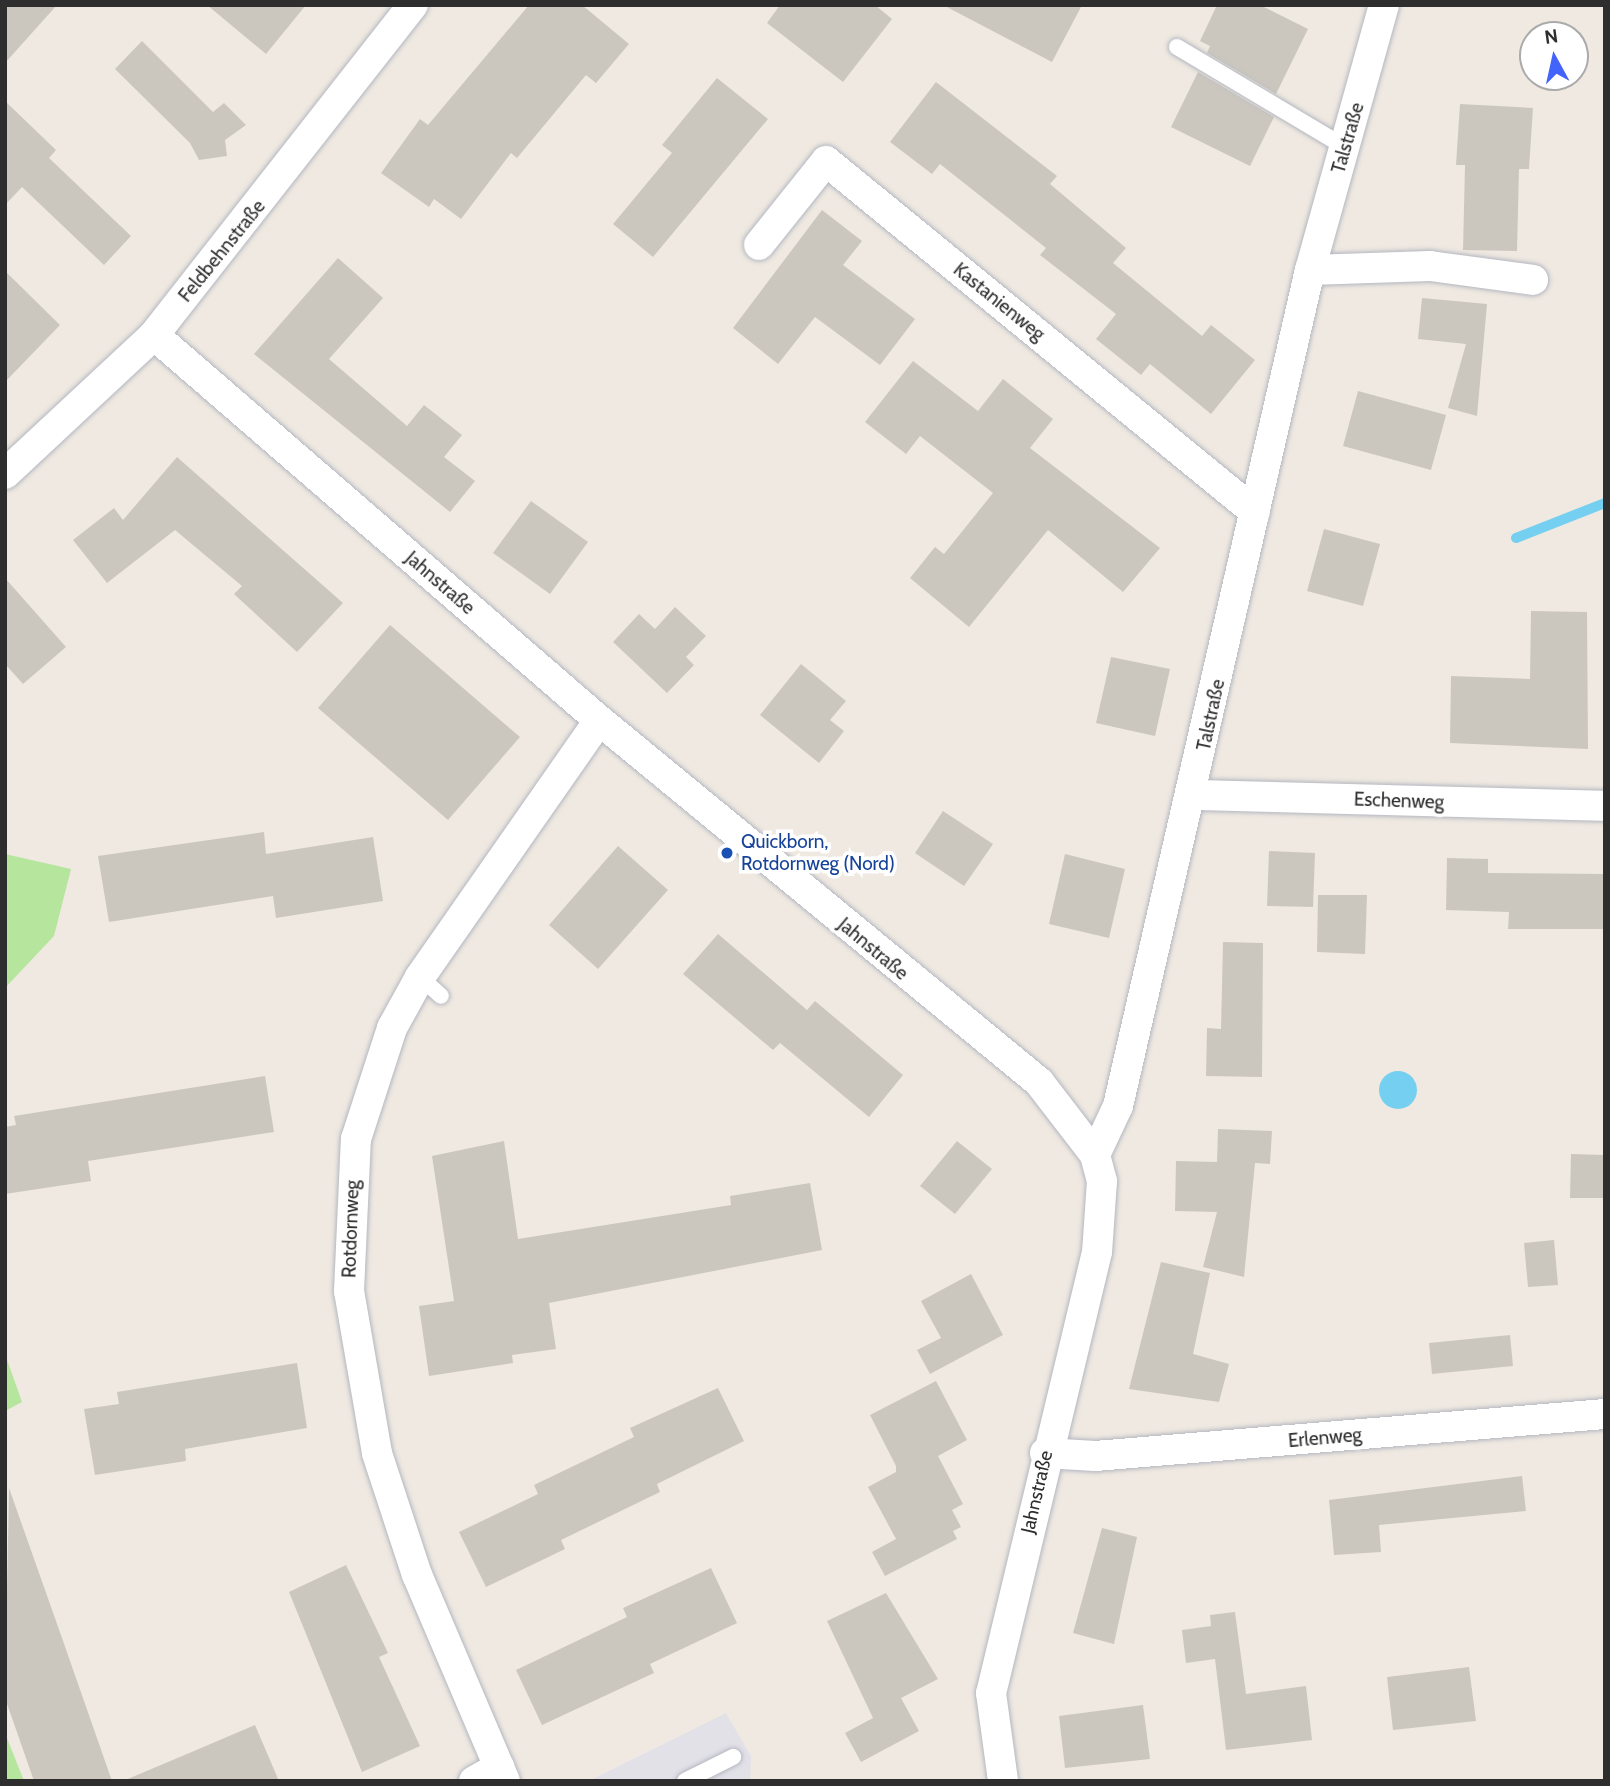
<!DOCTYPE html>
<html>
<head>
<meta charset="utf-8">
<style>
	body { margin:0 }
	#map { position:relative; width:1610px; height:1786px; overflow:hidden; background:#efe9e1; font-family:Cabin,sans-serif }
	div>[style] { position:absolute }
	.industrial>* { inset:0; background:#e3e1e8 }
	.green>* { inset:0; background:#b6e59e }
	.water>* { inset:0; background:#75cff0 }
	.round { border-radius:50% }
	.stream>* { height:10px; margin:-5px; padding:0 5px; transform-origin:5px; border-radius:5px; background:#75cff0 }
	.building>* { inset:0; background:#cbc7bf }
	.roads { filter:drop-shadow(0 0 2px #b4b7c1) drop-shadow(0 0 2px #b4b7c1) }
	.service>* { height:16px; margin:-8px; padding:0 8px; transform-origin:8px; border-radius:8px; background:#fff }
	.minor>* { height:30px; margin:-15px; padding:0 15px; transform-origin:15px; border-radius:15px; background:#fff }
	.dots>* { width:19px; height:19px; translate:-50% -50%; box-sizing:border-box; border:4px solid #fff; border-radius:50% }
	span { translate:-50% -50%; white-space:nowrap; text-align:center; line-height:1.15; -webkit-text-stroke:7px #fff; paint-order:stroke }
	.street-label { font-size:19px; color:#2e2e2e }
	.transit-label { font-size:19px; color:#164399 }
	.left { translate:0 -50%; text-align:left }
	.frame { position:absolute; inset:0; border:7px solid #2e2e2e; pointer-events:none }
	.north { position:absolute; left:1519px; top:21px; width:70px; height:70px; box-sizing:border-box; background:#fff; border:2px solid #ababab; border-radius:50%; rotate:352deg; font-size:19px; font-weight:700; line-height:28px; text-align:center; color:#2e2e2e }
	.north::after { content:''; display:block; margin:auto; width:24px; height:32px; background:#4264fb; clip-path:polygon(50% 0,100% 100%,50% 72%,0 100%) }
</style>
</head>
<body>
<div id="map">
	<div class="industrial">
		<div style="clip-path:polygon(726px 1713px,751px 1756px,750px 1781px,589px 1781px)"></div>
	</div>
	<div class="green">
		<div style="clip-path:polygon(5px 854px,71px 869px,54px 936px,5px 988px)"></div>
		<div style="clip-path:polygon(5px 1354px,22px 1402px,5px 1411px)"></div>
		<div style="clip-path:polygon(5px 1733px,24px 1781px,5px 1781px)"></div>
	</div>
	<div class="water">
		<div class="round" style="left:1379px;top:1071px;width:38px;height:38px"></div>
	</div>
	<div class="stream">
		<div style="left:1516px;top:538px;width:96px;rotate:-21.5deg"></div>
	</div>
	<div class="building">
		<div style="clip-path:polygon(5px 5px,57px 5px,5px 63px)"></div>
		<div style="clip-path:polygon(207px 5px,306px 5px,266px 54px)"></div>
		<div style="clip-path:polygon(529px 5px,582px 5px,629px 44px,596px 83px,586px 75px,517px 158px,511px 153px,461px 219px,434px 199px,429px 207px,381px 173px,420px 119px,428px 125px)"></div>
		<div style="clip-path:polygon(780px 5px,875px 5px,892px 19px,843px 82px,767px 23px)"></div>
		<div style="clip-path:polygon(943px 5px,1082px 5px,1052px 62px)"></div>
		<div style="clip-path:polygon(1217px 5px,1260px 5px,1308px 29px,1276px 94px,1207px 53px,1210px 46px,1200px 41px)"></div>
		<div style="clip-path:polygon(142px 41px,213px 112px,224px 103px,246px 125px,225px 140px,227px 156px,199px 160px,190px 143px,115px 69px)"></div>
		<div style="clip-path:polygon(1198px 72px,1274px 117px,1250px 166px,1171px 127px)"></div>
		<div style="clip-path:polygon(717px 78px,768px 119px,653px 257px,613px 224px,672px 153px,662px 145px)"></div>
		<div style="clip-path:polygon(936px 82px,1057px 176px,1050px 184px,1126px 248px,1113px 263px,1202px 336px,1211px 325px,1255px 360px,1211px 414px,1150px 364px,1141px 375px,1096px 339px,1116px 314px,1040px 255px,1046px 248px,940px 164px,932px 174px,890px 142px)"></div>
		<div style="clip-path:polygon(5px 101px,56px 150px,49px 158px,131px 236px,104px 265px,22px 187px,5px 205px)"></div>
		<div style="clip-path:polygon(1460px 104px,1533px 108px,1529px 169px,1519px 169px,1517px 251px,1463px 250px,1465px 165px,1456px 165px)"></div>
		<div style="clip-path:polygon(822px 210px,862px 241px,843px 265px,915px 319px,880px 365px,815px 317px,778px 364px,733px 328px)"></div>
		<div style="clip-path:polygon(338px 258px,383px 298px,329px 359px,407px 426px,424px 405px,462px 435px,444px 457px,475px 481px,450px 512px,254px 354px)"></div>
		<div style="clip-path:polygon(5px 271px,60px 325px,5px 382px)"></div>
		<div style="clip-path:polygon(1422px 298px,1487px 304px,1477px 416px,1448px 408px,1466px 344px,1418px 339px)"></div>
		<div style="clip-path:polygon(913px 361px,978px 411px,1003px 379px,1053px 419px,1030px 448px,1160px 548px,1123px 592px,1048px 530px,969px 627px,910px 578px,935px 547px,944px 554px,993px 493px,920px 436px,906px 454px,865px 422px)"></div>
		<div style="clip-path:polygon(1358px 391px,1446px 415px,1431px 470px,1343px 446px)"></div>
		<div style="clip-path:polygon(177px 457px,343px 603px,297px 652px,234px 594px,242px 586px,175px 530px,107px 583px,73px 540px,114px 508px,123px 520px)"></div>
		<div style="clip-path:polygon(531px 501px,588px 542px,550px 594px,493px 553px)"></div>
		<div style="clip-path:polygon(1324px 529px,1380px 544px,1363px 606px,1307px 591px)"></div>
		<div style="clip-path:polygon(5px 578px,66px 647px,23px 684px,5px 664px)"></div>
		<div style="clip-path:polygon(675px 607px,706px 636px,686px 657px,694px 665px,667px 693px,613px 642px,639px 614px,655px 629px)"></div>
		<div style="clip-path:polygon(1531px 611px,1587px 612px,1588px 749px,1450px 743px,1451px 676px,1530px 679px)"></div>
		<div style="clip-path:polygon(390px 625px,520px 737px,448px 820px,318px 708px)"></div>
		<div style="clip-path:polygon(1111px 657px,1170px 669px,1155px 736px,1096px 723px)"></div>
		<div style="clip-path:polygon(801px 664px,846px 701px,830px 720px,844px 731px,819px 763px,760px 715px)"></div>
		<div style="clip-path:polygon(943px 811px,993px 844px,964px 886px,915px 853px)"></div>
		<div style="clip-path:polygon(264px 832px,266px 854px,373px 837px,383px 901px,276px 918px,273px 896px,109px 922px,98px 856px)"></div>
		<div style="clip-path:polygon(618px 846px,668px 890px,598px 969px,549px 925px)"></div>
		<div style="clip-path:polygon(1269px 851px,1315px 853px,1313px 907px,1267px 906px)"></div>
		<div style="clip-path:polygon(1065px 854px,1125px 869px,1109px 938px,1049px 924px)"></div>
		<div style="clip-path:polygon(1447px 858px,1488px 859px,1488px 873px,1605px 874px,1605px 929px,1508px 929px,1509px 912px,1446px 910px)"></div>
		<div style="clip-path:polygon(1318px 895px,1367px 895px,1365px 954px,1317px 952px)"></div>
		<div style="clip-path:polygon(718px 934px,807px 1010px,815px 1001px,903px 1075px,869px 1117px,780px 1043px,773px 1050px,683px 974px)"></div>
		<div style="clip-path:polygon(1223px 942px,1263px 943px,1262px 1077px,1206px 1076px,1207px 1028px,1221px 1029px)"></div>
		<div style="clip-path:polygon(265px 1076px,274px 1132px,88px 1161px,91px 1181px,5px 1194px,5px 1127px,16px 1125px,14px 1116px)"></div>
		<div style="clip-path:polygon(1218px 1129px,1272px 1131px,1270px 1164px,1255px 1163px,1244px 1277px,1203px 1267px,1217px 1212px,1175px 1211px,1176px 1161px,1217px 1162px)"></div>
		<div style="clip-path:polygon(504px 1141px,518px 1239px,731px 1205px,730px 1196px,810px 1183px,822px 1250px,549px 1303px,556px 1349px,512px 1355px,513px 1363px,429px 1376px,419px 1306px,454px 1301px,432px 1156px)"></div>
		<div style="clip-path:polygon(957px 1141px,992px 1169px,955px 1214px,920px 1186px)"></div>
		<div style="clip-path:polygon(1571px 1154px,1605px 1155px,1605px 1198px,1570px 1198px)"></div>
		<div style="clip-path:polygon(1554px 1240px,1558px 1285px,1528px 1287px,1524px 1243px)"></div>
		<div style="clip-path:polygon(1161px 1262px,1210px 1273px,1193px 1354px,1229px 1364px,1219px 1402px,1129px 1389px)"></div>
		<div style="clip-path:polygon(971px 1274px,1003px 1335px,930px 1374px,917px 1350px,941px 1338px,921px 1301px)"></div>
		<div style="clip-path:polygon(1510px 1335px,1513px 1366px,1432px 1374px,1429px 1343px)"></div>
		<div style="clip-path:polygon(297px 1363px,307px 1428px,185px 1449px,186px 1461px,95px 1475px,84px 1409px,119px 1404px,117px 1392px)"></div>
		<div style="clip-path:polygon(936px 1381px,967px 1440px,938px 1456px,963px 1504px,952px 1510px,961px 1527px,953px 1531px,957px 1539px,885px 1576px,872px 1552px,896px 1539px,868px 1487px,896px 1472px,896px 1466px,870px 1415px)"></div>
		<div style="clip-path:polygon(718px 1388px,744px 1441px,657px 1484px,660px 1492px,561px 1540px,565px 1549px,486px 1587px,459px 1532px,538px 1494px,534px 1485px,634px 1437px,630px 1428px)"></div>
		<div style="clip-path:polygon(1522px 1476px,1526px 1511px,1379px 1525px,1381px 1552px,1334px 1555px,1329px 1500px)"></div>
		<div style="clip-path:polygon(9px 1488px,62px 1638px,112px 1781px,34px 1781px,5px 1698px)"></div>
		<div style="clip-path:polygon(1102px 1528px,1137px 1537px,1114px 1644px,1073px 1633px)"></div>
		<div style="clip-path:polygon(346px 1565px,388px 1653px,379px 1657px,420px 1746px,362px 1772px,289px 1592px)"></div>
		<div style="clip-path:polygon(711px 1568px,737px 1623px,650px 1664px,654px 1673px,542px 1725px,516px 1670px,627px 1617px,623px 1608px)"></div>
		<div style="clip-path:polygon(886px 1593px,938px 1679px,901px 1698px,919px 1731px,861px 1762px,845px 1733px,873px 1718px,827px 1621px)"></div>
		<div style="clip-path:polygon(1235px 1612px,1246px 1694px,1306px 1686px,1312px 1740px,1226px 1750px,1215px 1659px,1186px 1663px,1182px 1630px,1211px 1626px,1210px 1615px)"></div>
		<div style="clip-path:polygon(1469px 1667px,1476px 1721px,1393px 1730px,1387px 1677px)"></div>
		<div style="clip-path:polygon(1143px 1705px,1150px 1759px,1065px 1768px,1059px 1716px)"></div>
		<div style="clip-path:polygon(255px 1725px,279px 1781px,123px 1781px,194px 1751px)"></div>
	</div>
	<div class="roads">
		<div class="service">
			<div style="left:1177px;top:47px;width:196px;rotate:30.8deg"></div>
			<div style="left:420px;top:977px;width:28px;rotate:42deg"></div>
			<div style="left:685px;top:1781px;width:54px;rotate:-26.6deg"></div>
		</div>
		<div class="minor">
			<div style="left:759px;top:245px;width:107px;rotate:-51.4deg"></div>
			<div style="left:826px;top:161px;width:554px;rotate:39.29deg"></div>
			<div style="left:1310px;top:270px;width:120px;rotate:-1.9deg"></div>
			<div style="left:1430px;top:266px;width:104px;rotate:7.7deg"></div>
			<div style="left:154px;top:335px;width:588px;rotate:40.87deg"></div>
			<div style="left:599px;top:720px;width:570px;rotate:39.45deg"></div>
			<div style="left:1039px;top:1082px;width:92px;rotate:52.5deg"></div>
			<div style="left:1095px;top:1155px;width:27px;rotate:75deg"></div>
			<div style="left:1102px;top:1181px;width:71px;rotate:94deg"></div>
			<div style="left:1097px;top:1252px;width:454px;rotate:103.5deg"></div>
			<div style="left:991px;top:1693px;width:89px;rotate:82.2deg"></div>
			<div style="left:5px;top:474px;width:204px;rotate:-43deg"></div>
			<div style="left:154px;top:335px;width:420px;rotate:-51.9deg"></div>
			<div style="left:1194px;top:795px;width:411px;rotate:1.5deg"></div>
			<div style="left:1095px;top:1155px;width:54px;rotate:-64.9deg"></div>
			<div style="left:1118px;top:1106px;width:858px;rotate:-77.07deg"></div>
			<div style="left:1310px;top:270px;width:275px;rotate:-74.4deg"></div>
			<div style="left:1045px;top:1453px;width:50px;rotate:3.4deg"></div>
			<div style="left:1095px;top:1456px;width:512px;rotate:-4.71deg"></div>
			<div style="left:474px;top:1781px;width:29px;rotate:-29deg"></div>
			<div style="left:505px;top:1781px;width:224px;rotate:-113.1deg"></div>
			<div style="left:417px;top:1575px;width:128px;rotate:-108.2deg"></div>
			<div style="left:377px;top:1453px;width:164px;rotate:-99.8deg"></div>
			<div style="left:349px;top:1291px;width:152px;rotate:-87.4deg"></div>
			<div style="left:356px;top:1139px;width:117px;rotate:-72deg"></div>
			<div style="left:392px;top:1028px;width:58px;rotate:-61.2deg"></div>
			<div style="left:420px;top:977px;width:313px;rotate:-55.1deg"></div>
		</div>
	</div>
	<div class="dots">
		<div style="left:727px;top:853px;background:#1a4fb4"></div>
	</div>
	<div class="street-label">
		<span style="left:1348px;top:138px;rotate:-74deg">Talstraße</span>
		<span style="left:222px;top:251px;rotate:-51deg">Feldbehnstraße</span>
		<span style="left:999px;top:302px;rotate:39deg">Kastanienweg</span>
		<span style="left:440px;top:583px;rotate:41deg">Jahnstraße</span>
		<span style="left:1211px;top:715px;rotate:-78deg">Talstraße</span>
		<span style="left:1399px;top:801px;rotate:2deg">Eschenweg</span>
		<span style="left:873px;top:949px;rotate:40deg">Jahnstraße</span>
		<span style="left:351px;top:1229px;rotate:-88deg">Rotdornweg</span>
		<span style="left:1325px;top:1438px;rotate:-5deg">Erlenweg</span>
		<span style="left:1037px;top:1492px;rotate:-77deg">Jahnstraße</span>
	</div>
	<div class="transit-label">
		<span class="left" style="left:741px;top:853px">Quickborn,<br>Rotdornweg (Nord)</span>
	</div>
	<div class="frame"></div>
	<div class="north">N</div>
</div>
</body>
</html>
